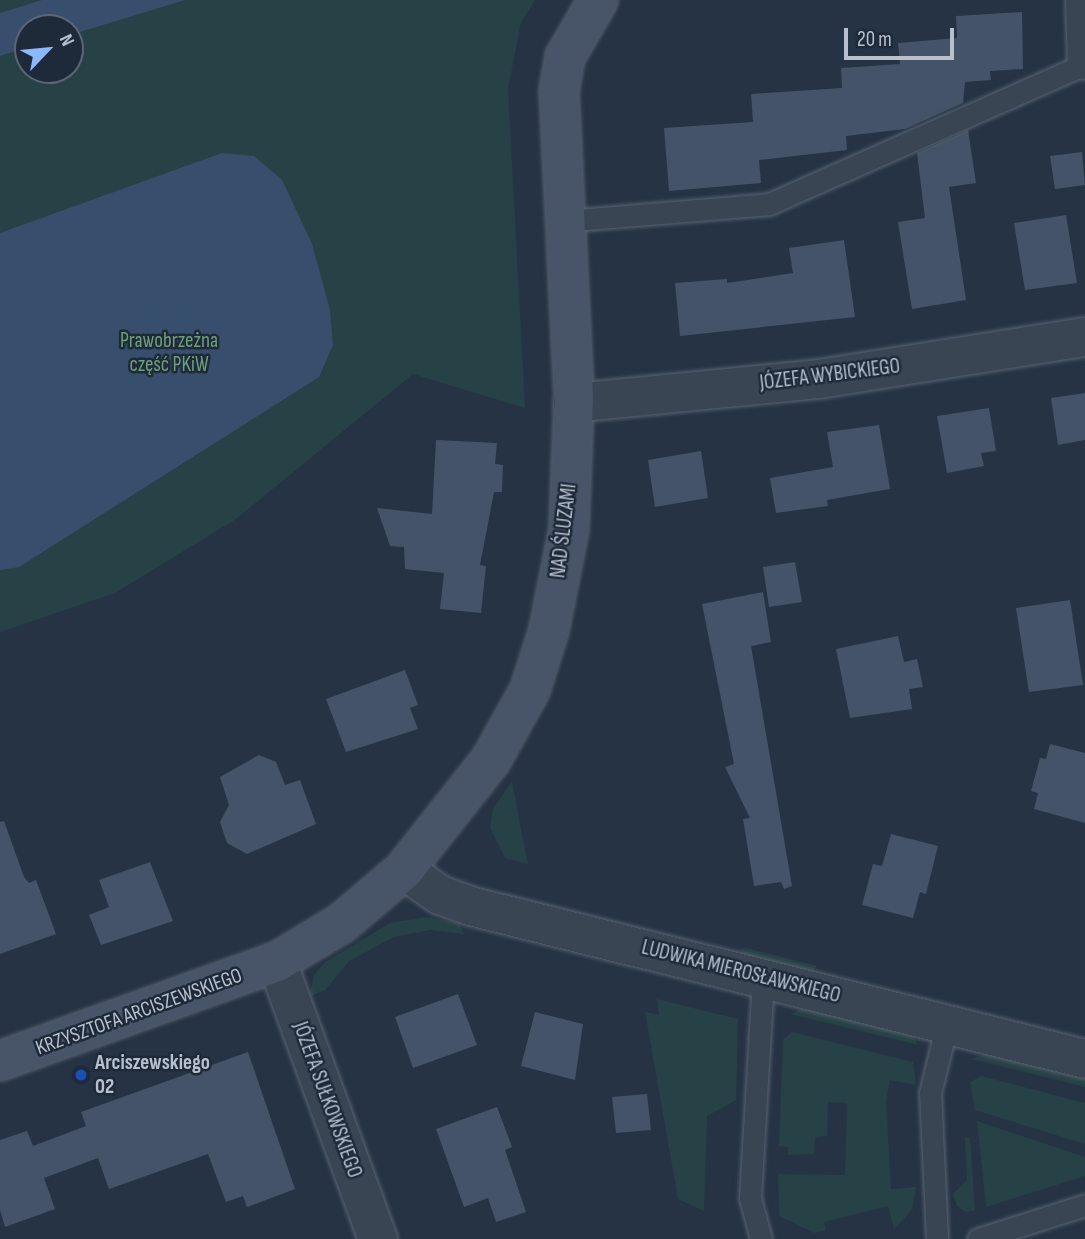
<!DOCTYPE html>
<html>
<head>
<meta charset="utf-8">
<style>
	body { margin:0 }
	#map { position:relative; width:1085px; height:1239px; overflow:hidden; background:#253345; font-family:"Sofia Sans Condensed",sans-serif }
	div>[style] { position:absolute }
	.green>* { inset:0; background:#274246 }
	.water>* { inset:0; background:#384e6d }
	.building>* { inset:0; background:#445367 }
	.roads { filter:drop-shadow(0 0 2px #596372) drop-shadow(0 0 2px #596372) }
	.lane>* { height:21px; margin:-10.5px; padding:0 10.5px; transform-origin:10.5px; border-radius:10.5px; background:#3a4554 }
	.street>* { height:38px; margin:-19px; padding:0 19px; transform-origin:19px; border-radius:19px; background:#3a4554 }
	.secondary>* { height:38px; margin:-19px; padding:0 19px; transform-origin:19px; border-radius:19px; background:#485468 }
	.dots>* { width:19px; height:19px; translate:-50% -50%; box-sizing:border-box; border:4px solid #1e2a3a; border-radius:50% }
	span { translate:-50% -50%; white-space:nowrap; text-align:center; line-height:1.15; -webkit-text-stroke:5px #1e2a3a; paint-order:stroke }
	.park-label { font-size:21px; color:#6da079 }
	.street-label { font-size:21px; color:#b8c0ce }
	.poi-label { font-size:21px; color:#b8c0ce; font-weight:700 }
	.left { translate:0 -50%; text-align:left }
	.north { position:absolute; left:14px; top:14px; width:70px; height:70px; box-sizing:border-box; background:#1e2a3a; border:2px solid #5c6675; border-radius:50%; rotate:64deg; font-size:19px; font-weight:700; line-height:28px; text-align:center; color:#b8c0ce }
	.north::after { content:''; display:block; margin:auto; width:24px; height:32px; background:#8bb8ff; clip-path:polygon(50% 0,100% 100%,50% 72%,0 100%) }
	.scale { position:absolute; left:844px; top:28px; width:110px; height:32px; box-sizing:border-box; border:4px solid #b8c0ce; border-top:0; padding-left:9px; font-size:21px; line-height:24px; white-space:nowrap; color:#b8c0ce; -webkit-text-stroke:5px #1e2a3a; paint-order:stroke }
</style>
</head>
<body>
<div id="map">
	<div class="green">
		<div style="clip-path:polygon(evenodd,0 0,535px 0,521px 22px,508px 89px,525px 408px,413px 374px,236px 519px,115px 593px,0 632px,0 0,28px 28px,70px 28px,70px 70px,28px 70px,28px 28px)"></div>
		<div style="clip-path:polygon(512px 781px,519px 819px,528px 864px,505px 858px,490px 828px,493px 809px)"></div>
		<div style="clip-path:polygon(426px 917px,459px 923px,464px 934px,430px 930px,394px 937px,349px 961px,325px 990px,309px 997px,314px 975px,325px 962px,390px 923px)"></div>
		<div style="clip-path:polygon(746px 948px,817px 966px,812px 971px,741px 954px,741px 949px)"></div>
		<div style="clip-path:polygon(657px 999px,738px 1019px,736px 1100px,707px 1116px,704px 1211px,678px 1199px,645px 1012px,659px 1015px)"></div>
		<div style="clip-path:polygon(804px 1008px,911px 1033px,918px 1045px,790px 1014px)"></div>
		<div style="clip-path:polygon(792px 1032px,913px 1062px,916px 1085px,890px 1080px,886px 1101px,891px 1189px,916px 1187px,912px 1210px,894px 1229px,888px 1206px,824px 1222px,826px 1230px,815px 1233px,779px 1216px,778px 1174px,845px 1175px,847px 1103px,828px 1102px,827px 1136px,815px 1137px,814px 1154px,788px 1155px,788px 1147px,779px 1146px,783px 1040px)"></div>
		<div style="clip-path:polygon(986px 1054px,1085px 1076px,1085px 1087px,971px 1059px)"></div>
		<div style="clip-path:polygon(981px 1076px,1085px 1103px,1085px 1144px,975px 1110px,970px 1082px)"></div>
		<div style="clip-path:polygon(977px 1121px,1085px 1157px,1085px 1176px,986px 1207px)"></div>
		<div style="clip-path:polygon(970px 1137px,975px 1210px,966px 1212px,957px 1206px,953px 1194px,967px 1180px,965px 1138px)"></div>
	</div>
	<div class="water">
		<div style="clip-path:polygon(42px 0,185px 0,70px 35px,70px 28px,28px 28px,28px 47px,0 56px,0 13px)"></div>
		<div style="clip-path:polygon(222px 153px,254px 156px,282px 180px,312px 244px,330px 310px,333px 345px,319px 377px,19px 567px,0 570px,0 233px)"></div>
	</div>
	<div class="building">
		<div style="clip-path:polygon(1022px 12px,1023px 69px,990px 71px,991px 80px,965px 82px,963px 103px,905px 129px,846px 136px,847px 150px,759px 160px,761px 183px,669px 191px,664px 128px,753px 122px,751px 94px,842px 88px,841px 68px,900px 64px,898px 43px,957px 38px,956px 16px)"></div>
		<div style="clip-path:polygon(968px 130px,976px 183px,949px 187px,966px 300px,912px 309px,898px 222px,925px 218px,917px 153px)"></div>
		<div style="clip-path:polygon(1082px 152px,1085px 185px,1055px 189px,1050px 156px)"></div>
		<div style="clip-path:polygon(1066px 215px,1077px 283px,1025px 290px,1014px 223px)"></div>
		<div style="clip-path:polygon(844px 240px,855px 317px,680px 336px,675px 283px,727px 279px,727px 283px,793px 273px,789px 248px)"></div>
		<div style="clip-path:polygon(1085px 393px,1085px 440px,1058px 445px,1051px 398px)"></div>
		<div style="clip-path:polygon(989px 408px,996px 451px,981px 453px,984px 466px,947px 473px,937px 416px)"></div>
		<div style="clip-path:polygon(879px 425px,890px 489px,827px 500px,828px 506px,776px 513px,770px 478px,833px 467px,827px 432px)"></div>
		<div style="clip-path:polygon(436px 440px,497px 443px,495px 464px,503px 465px,502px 492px,494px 492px,480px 565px,486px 566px,481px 613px,440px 609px,444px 573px,405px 569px,404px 547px,390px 546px,377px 508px,432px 514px)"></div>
		<div style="clip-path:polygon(701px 451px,708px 498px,655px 507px,648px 460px)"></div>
		<div style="clip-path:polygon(795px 562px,802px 602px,769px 607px,763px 567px)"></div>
		<div style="clip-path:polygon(763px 592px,771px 642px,751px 646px,792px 886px,784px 889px,781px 882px,754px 886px,743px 819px,750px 818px,725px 767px,734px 764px,702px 604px)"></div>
		<div style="clip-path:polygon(1070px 600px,1083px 685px,1029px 692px,1016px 608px)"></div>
		<div style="clip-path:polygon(898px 636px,904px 662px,917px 659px,923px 687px,909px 689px,912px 709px,850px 718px,836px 649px)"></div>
		<div style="clip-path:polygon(405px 670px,418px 705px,410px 708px,418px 729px,346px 752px,326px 699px)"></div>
		<div style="clip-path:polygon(1050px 744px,1085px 753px,1085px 823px,1034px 809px,1038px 793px,1031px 791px,1040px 758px,1046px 759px)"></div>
		<div style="clip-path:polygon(259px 755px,276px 762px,285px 785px,300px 780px,316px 824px,247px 854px,227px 843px,220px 822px,229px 805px,220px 777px)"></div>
		<div style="clip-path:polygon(4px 821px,24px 877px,29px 883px,36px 880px,56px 934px,0 954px,0 822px)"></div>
		<div style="clip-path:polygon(891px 834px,938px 846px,926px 894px,920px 892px,913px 918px,862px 905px,873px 864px,882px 866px)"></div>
		<div style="clip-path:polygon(150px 862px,173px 921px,101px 945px,89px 915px,109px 907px,99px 880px)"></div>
		<div style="clip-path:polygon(458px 994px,477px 1045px,413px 1068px,395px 1017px)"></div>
		<div style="clip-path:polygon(535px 1012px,583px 1024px,575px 1080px,521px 1066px)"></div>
		<div style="clip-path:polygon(248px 1052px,295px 1189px,247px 1207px,243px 1196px,226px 1202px,208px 1154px,109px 1189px,98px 1158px,44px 1178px,55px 1209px,5px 1227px,0 1210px,0 1140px,27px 1131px,33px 1146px,86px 1126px,81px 1112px)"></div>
		<div style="clip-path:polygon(647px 1094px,651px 1130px,616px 1133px,612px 1097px)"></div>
		<div style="clip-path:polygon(497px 1107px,512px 1147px,505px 1150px,526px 1212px,496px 1222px,488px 1198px,464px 1207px,436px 1129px)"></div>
	</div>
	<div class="roads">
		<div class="lane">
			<div style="left:1076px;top:0;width:67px;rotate:88.3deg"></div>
			<div style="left:1078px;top:67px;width:7px;rotate:8deg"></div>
			<div style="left:564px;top:221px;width:206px;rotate:-4.7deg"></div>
			<div style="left:769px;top:204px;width:338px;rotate:-23.9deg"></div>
			<div style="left:761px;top:1239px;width:42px;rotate:-105deg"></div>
			<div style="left:750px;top:1198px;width:220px;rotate:-86.6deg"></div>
			<div style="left:937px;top:1239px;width:146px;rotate:-92.7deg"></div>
			<div style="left:930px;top:1093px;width:71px;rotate:-76.2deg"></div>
			<div style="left:978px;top:1239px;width:112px;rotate:-17.6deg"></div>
		</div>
		<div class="street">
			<div style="left:573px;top:403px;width:247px;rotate:-5.6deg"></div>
			<div style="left:819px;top:379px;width:269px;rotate:-9deg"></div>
			<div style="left:404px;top:870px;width:44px;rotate:34.8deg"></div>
			<div style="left:440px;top:895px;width:32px;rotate:20deg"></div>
			<div style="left:470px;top:906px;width:634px;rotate:13.97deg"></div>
			<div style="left:277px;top:962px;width:295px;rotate:70deg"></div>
		</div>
		<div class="secondary">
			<div style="left:0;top:1061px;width:294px;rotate:-19.7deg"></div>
			<div style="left:277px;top:962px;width:76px;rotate:-31deg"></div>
			<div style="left:342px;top:923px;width:82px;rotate:-40.5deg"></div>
			<div style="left:404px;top:870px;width:140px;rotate:-51.7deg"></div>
			<div style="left:491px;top:760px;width:80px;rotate:-60.9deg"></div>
			<div style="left:530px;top:690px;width:63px;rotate:-72.4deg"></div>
			<div style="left:549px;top:630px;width:103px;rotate:-78.8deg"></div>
			<div style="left:569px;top:529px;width:133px;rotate:-87.8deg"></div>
			<div style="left:574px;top:396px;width:305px;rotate:-92.8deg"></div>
			<div style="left:559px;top:91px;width:35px;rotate:-80deg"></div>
			<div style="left:565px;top:57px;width:66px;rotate:-59.9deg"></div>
		</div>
	</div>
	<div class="dots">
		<div style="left:81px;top:1075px;background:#1a4fb4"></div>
	</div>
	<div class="park-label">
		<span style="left:169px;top:353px">Prawobrzeżna<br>część PKiW</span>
	</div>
	<div class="street-label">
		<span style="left:830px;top:375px;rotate:-7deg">JÓZEFA WYBICKIEGO</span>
		<span style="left:564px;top:531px;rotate:-83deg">NAD ŚLUZAMI</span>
		<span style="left:741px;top:972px;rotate:14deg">LUDWIKA MIEROSŁAWSKIEGO</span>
		<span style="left:139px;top:1012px;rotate:-20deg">KRZYSZTOFA ARCISZEWSKIEGO</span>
		<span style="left:327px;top:1100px;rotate:70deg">JÓZEFA SUŁKOWSKIEGO</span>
	</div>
	<div class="poi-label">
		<span class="left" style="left:95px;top:1075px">Arciszewskiego<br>02</span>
	</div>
	<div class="north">N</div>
	<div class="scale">20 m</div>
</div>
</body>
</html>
